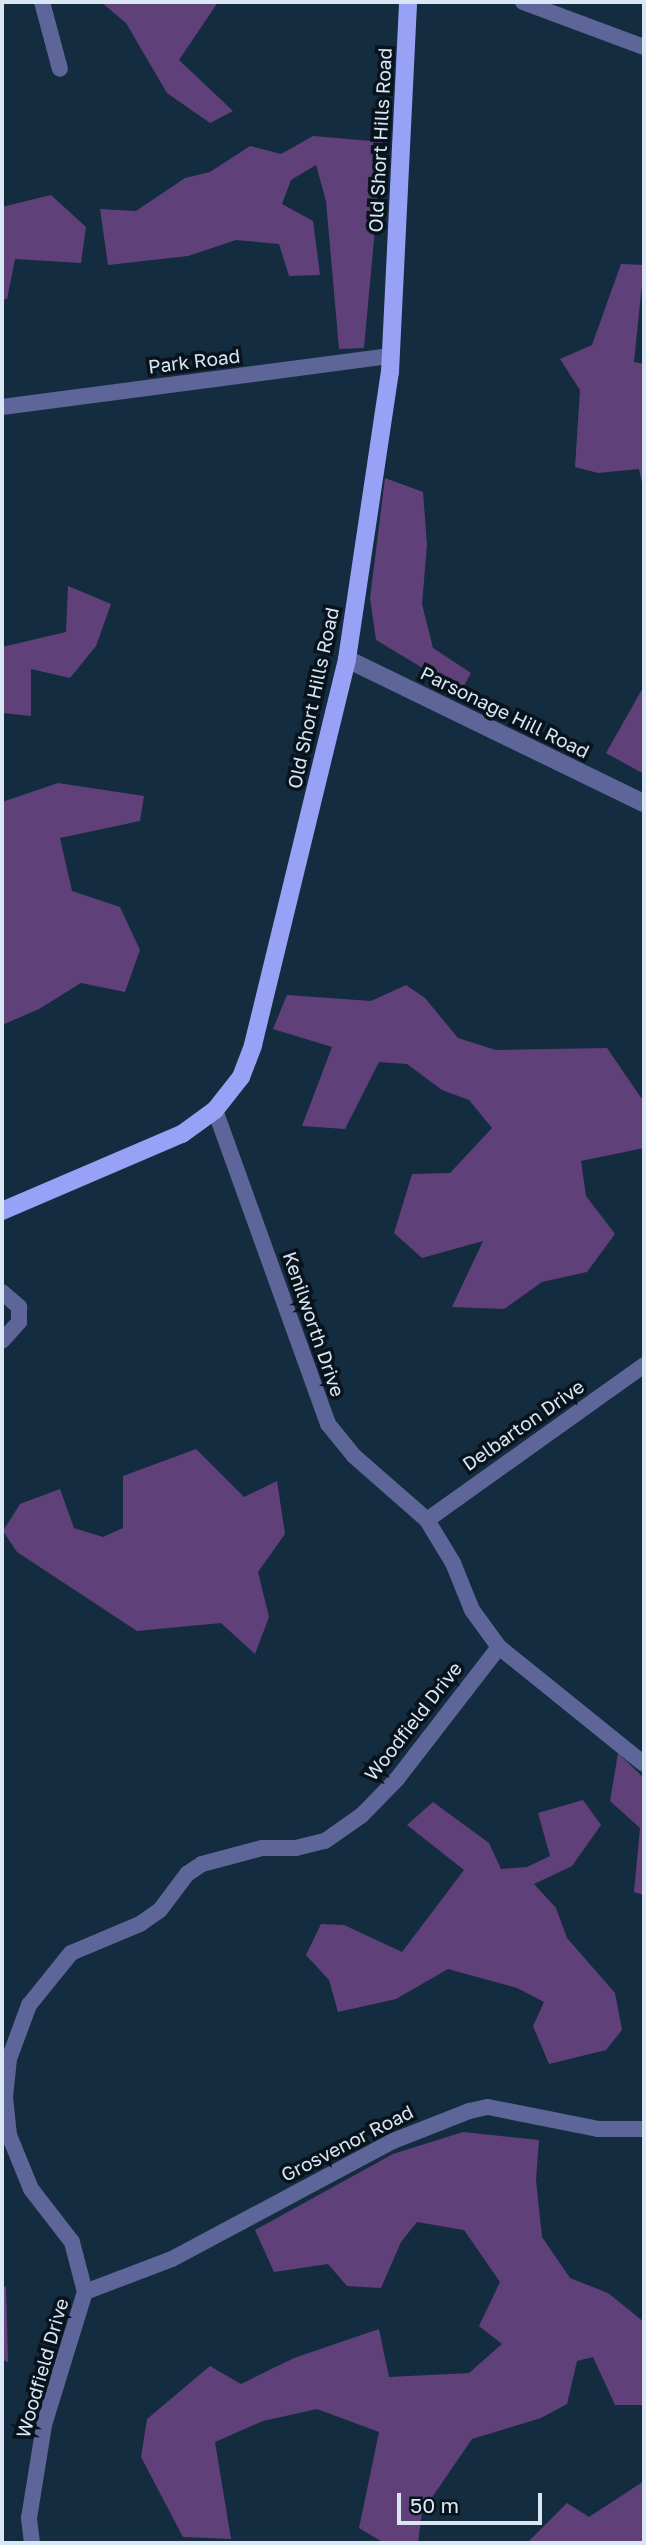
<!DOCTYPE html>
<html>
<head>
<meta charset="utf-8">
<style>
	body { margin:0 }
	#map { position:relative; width:646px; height:2545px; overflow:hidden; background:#142c3f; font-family:"Golos Text",sans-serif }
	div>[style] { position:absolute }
	.green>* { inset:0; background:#604078 }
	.minor>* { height:16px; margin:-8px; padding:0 8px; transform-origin:8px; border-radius:8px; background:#5e6598 }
	.tertiary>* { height:18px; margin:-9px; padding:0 9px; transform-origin:9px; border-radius:9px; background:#5e6598 }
	.primary>* { height:18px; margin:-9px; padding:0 9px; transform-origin:9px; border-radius:9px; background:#97a2f6 }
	span { translate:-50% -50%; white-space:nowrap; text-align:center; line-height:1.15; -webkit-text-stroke:7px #09131c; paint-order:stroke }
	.street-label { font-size:19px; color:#d9e7f4 }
	.frame { position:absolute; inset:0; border:4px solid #d9e7f4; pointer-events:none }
	.scale { position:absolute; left:397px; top:2493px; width:145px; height:32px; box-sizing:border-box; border:4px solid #d9e7f4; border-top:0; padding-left:9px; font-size:21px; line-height:24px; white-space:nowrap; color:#d9e7f4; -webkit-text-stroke:5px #09131c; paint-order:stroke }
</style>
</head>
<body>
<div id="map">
	<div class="green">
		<div style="clip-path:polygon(101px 2px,218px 2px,179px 60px,233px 111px,210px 123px,167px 93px,126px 23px)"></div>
		<div style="clip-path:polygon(313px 136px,383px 142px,364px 348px,339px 349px,326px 201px,316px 165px,291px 180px,282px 204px,313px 221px,320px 275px,289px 276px,279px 244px,236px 240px,188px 256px,108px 265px,100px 209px,136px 211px,185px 178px,210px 172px,250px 146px,281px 154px)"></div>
		<div style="clip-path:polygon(51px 195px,86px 227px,81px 263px,15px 259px,7px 299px,2px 300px,2px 207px)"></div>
		<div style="clip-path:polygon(621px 264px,644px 265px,634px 362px,644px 364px,644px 492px,639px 469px,598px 473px,575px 467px,580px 390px,560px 359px,592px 345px)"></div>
		<div style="clip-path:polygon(385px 478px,423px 492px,427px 545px,422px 604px,433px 648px,471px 673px,461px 691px,376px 640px,370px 598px)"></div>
		<div style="clip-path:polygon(68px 586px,111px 604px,96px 646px,70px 678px,31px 669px,31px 716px,2px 713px,2px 647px,66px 632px)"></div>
		<div style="clip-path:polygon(644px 686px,644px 774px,606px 753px)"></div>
		<div style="clip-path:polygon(58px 783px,144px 796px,140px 821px,60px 838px,72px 891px,120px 907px,140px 950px,125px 992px,81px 983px,39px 1009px,2px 1025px,2px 802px)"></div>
		<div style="clip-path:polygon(406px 985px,425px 998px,458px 1038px,496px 1050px,607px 1048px,644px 1102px,644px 1148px,581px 1161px,586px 1196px,615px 1234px,587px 1272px,542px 1282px,504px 1309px,452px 1307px,483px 1241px,422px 1258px,394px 1233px,412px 1174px,450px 1173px,492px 1128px,469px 1100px,442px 1090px,407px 1064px,379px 1062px,345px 1129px,302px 1126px,332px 1047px,273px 1029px,287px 995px,371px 1001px)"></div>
		<div style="clip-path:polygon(196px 1449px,244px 1497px,277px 1481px,285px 1534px,258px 1572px,269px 1617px,255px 1654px,221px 1623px,137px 1631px,17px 1552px,3px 1531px,20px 1504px,60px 1489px,74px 1528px,103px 1537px,123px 1528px,123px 1476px)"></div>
		<div style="clip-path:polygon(618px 1753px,644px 1778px,644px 1895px,634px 1892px,640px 1828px,610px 1801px)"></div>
		<div style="clip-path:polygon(583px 1800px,601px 1825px,572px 1866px,534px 1884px,556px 1908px,567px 1938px,615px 1993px,622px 2030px,606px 2050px,549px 2064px,533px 2026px,544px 2002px,517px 1988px,448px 1969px,396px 1999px,338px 2012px,329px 1980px,306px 1955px,321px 1924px,344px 1925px,402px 1952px,464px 1870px,407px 1825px,433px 1802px,489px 1843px,501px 1869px,527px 1867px,550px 1856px,538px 1813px)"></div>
		<div style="clip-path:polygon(463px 2132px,539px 2140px,536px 2180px,542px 2237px,570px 2278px,608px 2293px,644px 2322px,644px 2405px,615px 2405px,593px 2357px,577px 2361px,567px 2404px,541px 2418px,472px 2439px,422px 2512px,418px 2543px,384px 2543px,359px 2528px,379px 2432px,317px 2409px,263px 2421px,215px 2442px,231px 2539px,183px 2537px,141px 2457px,147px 2419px,210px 2366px,241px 2384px,294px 2358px,379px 2329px,389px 2377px,469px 2373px,502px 2344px,479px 2326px,500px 2282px,464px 2230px,417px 2222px,401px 2242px,381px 2288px,347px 2286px,328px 2264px,274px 2272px,255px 2230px,393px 2154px)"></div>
		<div style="clip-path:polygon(6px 2286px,8px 2362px,2px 2360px,2px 2288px)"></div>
		<div style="clip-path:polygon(644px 2481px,644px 2543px,527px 2543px,567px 2503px,589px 2517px)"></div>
	</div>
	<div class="minor">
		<div style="left:42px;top:2px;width:69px;rotate:75deg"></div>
		<div style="left:523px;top:2px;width:129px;rotate:20.4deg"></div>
		<div style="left:2px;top:407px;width:392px;rotate:-7.5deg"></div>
		<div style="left:215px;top:1110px;width:334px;rotate:70.2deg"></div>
		<div style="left:328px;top:1424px;width:41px;rotate:50.9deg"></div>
		<div style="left:354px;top:1456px;width:97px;rotate:41.2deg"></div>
		<div style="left:427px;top:1520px;width:50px;rotate:58.8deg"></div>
		<div style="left:453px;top:1563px;width:51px;rotate:68deg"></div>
		<div style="left:472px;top:1610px;width:46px;rotate:53.9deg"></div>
		<div style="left:499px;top:1647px;width:186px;rotate:38.9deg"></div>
		<div style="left:2px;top:1292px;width:23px;rotate:41deg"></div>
		<div style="left:19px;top:1307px;width:15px;rotate:90deg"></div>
		<div style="left:19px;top:1322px;width:25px;rotate:132deg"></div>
		<div style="left:427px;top:1520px;width:267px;rotate:-35.5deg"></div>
		<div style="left:85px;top:2292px;width:93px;rotate:-20.8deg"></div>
		<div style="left:172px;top:2259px;width:251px;rotate:-28.1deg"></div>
		<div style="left:393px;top:2141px;width:82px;rotate:-21.5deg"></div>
		<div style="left:469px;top:2111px;width:19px;rotate:-12deg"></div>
		<div style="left:488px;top:2107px;width:112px;rotate:11.3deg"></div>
		<div style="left:598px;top:2129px;width:46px"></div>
		<div style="left:32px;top:2543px;width:25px;rotate:-97deg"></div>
		<div style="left:29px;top:2518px;width:94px;rotate:-80.8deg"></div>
		<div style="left:44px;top:2425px;width:139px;rotate:-72.9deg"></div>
		<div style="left:85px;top:2292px;width:52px;rotate:-104.6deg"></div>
		<div style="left:72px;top:2242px;width:67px;rotate:-127.7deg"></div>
		<div style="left:31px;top:2189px;width:58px;rotate:-112.2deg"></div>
		<div style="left:9px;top:2135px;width:38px;rotate:-96deg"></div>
		<div style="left:5px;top:2097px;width:38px;rotate:-84deg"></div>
		<div style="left:9px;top:2059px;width:58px;rotate:-69.7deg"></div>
		<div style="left:29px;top:2005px;width:67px;rotate:-51.1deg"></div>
		<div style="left:71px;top:1953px;width:75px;rotate:-22.8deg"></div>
		<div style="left:140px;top:1924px;width:24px;rotate:-35deg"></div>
		<div style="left:160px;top:1910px;width:45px;rotate:-53.1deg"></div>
		<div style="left:187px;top:1874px;width:18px;rotate:-34deg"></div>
		<div style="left:202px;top:1864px;width:62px;rotate:-14.9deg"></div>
		<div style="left:262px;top:1848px;width:34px"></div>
		<div style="left:296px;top:1848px;width:30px;rotate:-14deg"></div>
		<div style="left:325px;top:1841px;width:45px;rotate:-35.1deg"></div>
		<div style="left:362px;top:1815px;width:50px;rotate:-45.8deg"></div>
		<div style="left:397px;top:1779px;width:167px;rotate:-52.3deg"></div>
	</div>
	<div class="tertiary">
		<div style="left:347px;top:659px;width:330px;rotate:25.9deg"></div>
	</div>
	<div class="primary">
		<div style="left:2px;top:1211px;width:196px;rotate:-23.2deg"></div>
		<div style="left:182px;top:1134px;width:41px;rotate:-36deg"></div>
		<div style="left:215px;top:1110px;width:42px;rotate:-51.8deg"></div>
		<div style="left:241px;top:1077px;width:34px;rotate:-69deg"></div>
		<div style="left:253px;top:1045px;width:397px;rotate:-76.3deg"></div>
		<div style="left:347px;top:659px;width:290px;rotate:-81.5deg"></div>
		<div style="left:390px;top:372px;width:370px;rotate:-87.2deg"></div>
	</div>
	<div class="street-label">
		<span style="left:380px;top:140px;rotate:-87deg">Old Short Hills Road</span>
		<span style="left:194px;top:361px;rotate:-7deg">Park Road</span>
		<span style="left:313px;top:698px;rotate:-78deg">Old Short Hills Road</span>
		<span style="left:505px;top:712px;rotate:26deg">Parsonage Hill Road</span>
		<span style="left:314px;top:1324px;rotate:71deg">Kenilworth Drive</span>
		<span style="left:523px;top:1425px;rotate:-35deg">Delbarton Drive</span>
		<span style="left:413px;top:1721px;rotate:-52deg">Woodfield Drive</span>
		<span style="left:347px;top:2143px;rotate:-27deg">Grosvenor Road</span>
		<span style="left:42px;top:2368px;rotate:-74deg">Woodfield Drive</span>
	</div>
	<div class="frame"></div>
	<div class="scale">50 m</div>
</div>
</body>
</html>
